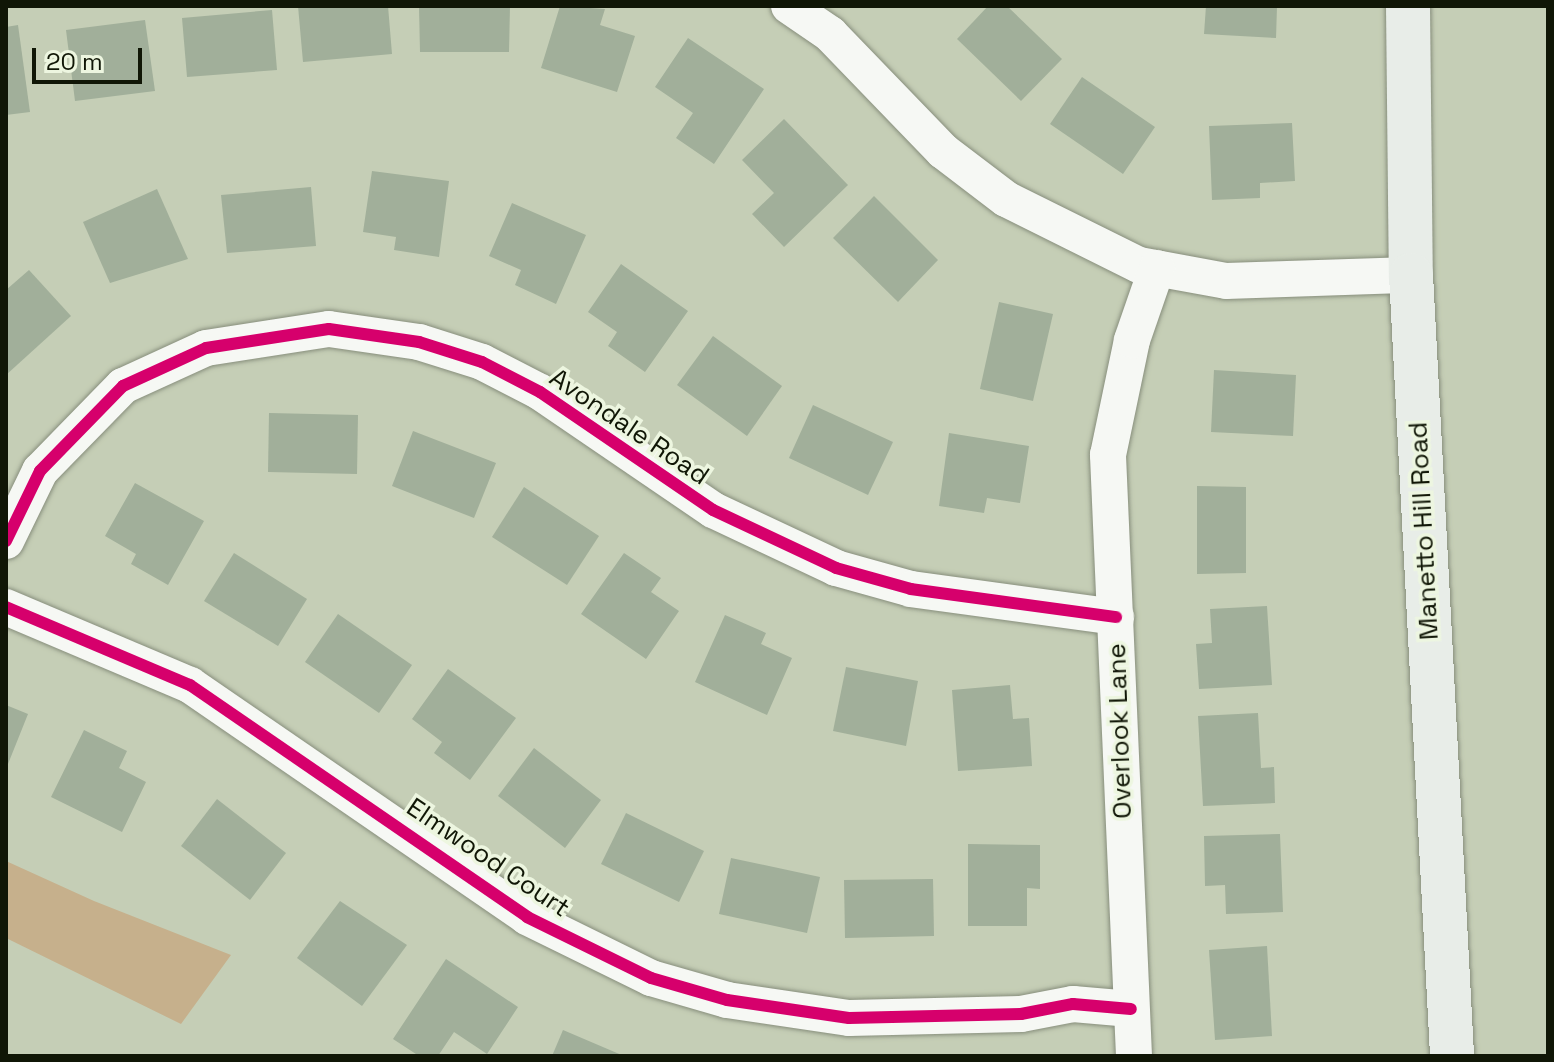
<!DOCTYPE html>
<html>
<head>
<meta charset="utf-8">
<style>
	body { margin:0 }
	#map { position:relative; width:1554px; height:1062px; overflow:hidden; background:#c5ceb6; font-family:"Space Grotesk",sans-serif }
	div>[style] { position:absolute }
	.green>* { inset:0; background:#c6b08c }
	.building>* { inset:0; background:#a1af9a }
	.roads { filter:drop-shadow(0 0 2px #878e7c) drop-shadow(0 0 2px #878e7c) }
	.minor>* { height:36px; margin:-18px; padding:0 18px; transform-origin:18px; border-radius:18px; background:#f6f8f4 }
	.secondary>* { height:44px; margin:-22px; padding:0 22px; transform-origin:22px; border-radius:22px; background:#e8ede8 }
	.cycleway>* { height:12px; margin:-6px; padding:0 6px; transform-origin:6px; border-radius:6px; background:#d6006c }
	span { translate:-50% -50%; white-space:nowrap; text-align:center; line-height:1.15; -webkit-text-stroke:7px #edf6e0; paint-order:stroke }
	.street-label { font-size:26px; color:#101606 }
	.frame { position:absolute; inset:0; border:8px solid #101606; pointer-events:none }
	.scale { position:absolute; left:32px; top:48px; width:110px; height:36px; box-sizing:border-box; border:4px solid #101606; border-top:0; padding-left:10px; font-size:24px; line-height:28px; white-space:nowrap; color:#101606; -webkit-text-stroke:6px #edf6e0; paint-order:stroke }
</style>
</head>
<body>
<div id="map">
	<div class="green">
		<div style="clip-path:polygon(6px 861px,94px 901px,231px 955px,181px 1024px,6px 938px)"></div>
	</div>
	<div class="building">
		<div style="clip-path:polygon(298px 6px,388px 6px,392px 54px,303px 62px)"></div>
		<div style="clip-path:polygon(419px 6px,510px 6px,509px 52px,420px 52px)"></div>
		<div style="clip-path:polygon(560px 6px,605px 9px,600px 25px,635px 36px,617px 92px,541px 68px)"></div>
		<div style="clip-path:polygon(988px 6px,1007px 6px,1062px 59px,1021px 101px,957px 39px)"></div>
		<div style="clip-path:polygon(1206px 6px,1277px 6px,1276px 38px,1204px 34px)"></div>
		<div style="clip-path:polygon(272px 10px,277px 70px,187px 77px,182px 18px)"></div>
		<div style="clip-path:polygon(145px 20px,155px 91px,75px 101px,66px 30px)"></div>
		<div style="clip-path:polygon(18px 25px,30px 112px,6px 115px,6px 27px)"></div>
		<div style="clip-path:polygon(688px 38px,764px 89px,714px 164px,676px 138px,693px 113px,655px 87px)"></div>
		<div style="clip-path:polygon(1082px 77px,1155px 127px,1123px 174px,1050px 124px)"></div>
		<div style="clip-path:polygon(784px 119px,848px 185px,784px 247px,752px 214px,774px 193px,742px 160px)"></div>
		<div style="clip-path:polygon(1292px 123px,1295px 181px,1260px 183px,1260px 198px,1212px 200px,1209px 126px)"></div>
		<div style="clip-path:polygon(372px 171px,449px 181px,439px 257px,394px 250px,396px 237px,363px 232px)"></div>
		<div style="clip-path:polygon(311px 187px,316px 246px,227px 253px,221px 195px)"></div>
		<div style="clip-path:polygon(157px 189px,188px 259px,110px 283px,83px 222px)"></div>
		<div style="clip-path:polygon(874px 196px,938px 260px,898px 302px,833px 238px)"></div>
		<div style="clip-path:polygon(512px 203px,586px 235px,556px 304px,515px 285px,521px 270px,489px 256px)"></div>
		<div style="clip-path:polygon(621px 264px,688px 311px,645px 372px,608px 346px,617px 332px,588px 312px)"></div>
		<div style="clip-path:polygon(29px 270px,71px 316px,6px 375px,6px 290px)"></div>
		<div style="clip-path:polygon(999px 302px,1053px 314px,1033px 401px,980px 389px)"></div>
		<div style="clip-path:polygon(713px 336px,782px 386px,747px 436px,677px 385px)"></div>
		<div style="clip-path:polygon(1214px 370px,1296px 375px,1293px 436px,1211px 432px)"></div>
		<div style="clip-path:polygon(813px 405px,893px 442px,868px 495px,789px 458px)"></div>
		<div style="clip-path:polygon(269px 413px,358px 415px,357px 474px,268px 472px)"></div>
		<div style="clip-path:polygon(413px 431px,496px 463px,474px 518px,392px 486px)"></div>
		<div style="clip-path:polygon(949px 433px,1029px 446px,1020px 503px,987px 498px,984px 513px,939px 506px)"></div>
		<div style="clip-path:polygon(135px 483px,204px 521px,168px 585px,131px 564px,136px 554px,105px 536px)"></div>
		<div style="clip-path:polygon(1197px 486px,1246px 487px,1246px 573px,1197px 574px)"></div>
		<div style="clip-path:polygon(524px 487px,599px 536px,567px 585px,492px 537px)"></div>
		<div style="clip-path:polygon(234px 553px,307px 599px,278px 646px,204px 601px)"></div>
		<div style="clip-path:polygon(624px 553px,661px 578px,651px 592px,679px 611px,646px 659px,581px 614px)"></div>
		<div style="clip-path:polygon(1267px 606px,1272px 685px,1199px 689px,1196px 644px,1212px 643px,1210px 609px)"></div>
		<div style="clip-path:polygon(338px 614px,412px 665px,379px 713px,305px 662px)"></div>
		<div style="clip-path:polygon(725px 615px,766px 633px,761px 644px,792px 658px,767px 715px,695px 682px)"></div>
		<div style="clip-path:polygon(846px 667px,918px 681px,906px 746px,833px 731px)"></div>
		<div style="clip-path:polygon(448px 669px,516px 718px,470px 780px,434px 753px,442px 742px,412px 719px)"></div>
		<div style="clip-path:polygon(1010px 685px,1013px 719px,1029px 718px,1032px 766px,958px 771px,952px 690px)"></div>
		<div style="clip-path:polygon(6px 705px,28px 714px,6px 769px)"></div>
		<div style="clip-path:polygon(1258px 713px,1261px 768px,1274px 767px,1275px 803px,1203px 806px,1198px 716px)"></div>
		<div style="clip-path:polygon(84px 730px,127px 751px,119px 768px,146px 782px,122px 832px,51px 797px)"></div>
		<div style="clip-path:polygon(534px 748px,601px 800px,565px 848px,498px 796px)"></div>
		<div style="clip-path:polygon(217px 799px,286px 853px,250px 900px,181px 846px)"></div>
		<div style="clip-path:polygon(626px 813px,704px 851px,679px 902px,601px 864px)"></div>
		<div style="clip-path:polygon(1280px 834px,1283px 912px,1226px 914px,1225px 885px,1205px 886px,1204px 836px)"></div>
		<div style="clip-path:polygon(968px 844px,1040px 845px,1040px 889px,1027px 888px,1027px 926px,968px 926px)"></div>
		<div style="clip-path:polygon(731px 858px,820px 877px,807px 933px,719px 914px)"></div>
		<div style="clip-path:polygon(933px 879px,934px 936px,845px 938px,844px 880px)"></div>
		<div style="clip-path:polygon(340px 901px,407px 945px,362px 1006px,297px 958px)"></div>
		<div style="clip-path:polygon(1267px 946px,1272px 1036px,1215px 1040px,1209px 950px)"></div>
		<div style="clip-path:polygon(446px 959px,518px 1007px,487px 1054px,454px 1032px,438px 1056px,419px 1056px,393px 1039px)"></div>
		<div style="clip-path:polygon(563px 1030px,624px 1056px,552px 1056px)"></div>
	</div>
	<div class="roads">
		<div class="minor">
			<div style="left:789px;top:6px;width:50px;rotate:34.3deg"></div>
			<div style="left:830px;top:34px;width:163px;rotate:46deg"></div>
			<div style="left:943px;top:151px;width:79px;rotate:37.3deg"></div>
			<div style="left:1006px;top:199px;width:148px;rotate:26.4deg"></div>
			<div style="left:1139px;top:265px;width:88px;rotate:10.4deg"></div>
			<div style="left:1226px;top:281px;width:185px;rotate:-1.9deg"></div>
			<div style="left:6px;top:541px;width:78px;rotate:-64.1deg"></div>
			<div style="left:40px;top:471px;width:119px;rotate:-45.7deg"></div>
			<div style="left:123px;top:386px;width:91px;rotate:-24.6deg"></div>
			<div style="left:206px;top:348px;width:124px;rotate:-8.8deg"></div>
			<div style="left:329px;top:329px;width:91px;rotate:8.2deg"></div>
			<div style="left:419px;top:342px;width:66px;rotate:17.6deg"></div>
			<div style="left:482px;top:362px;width:65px;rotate:27.3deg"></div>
			<div style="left:540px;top:392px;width:209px;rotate:34.3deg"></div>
			<div style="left:713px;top:510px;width:136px;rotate:25.2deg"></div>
			<div style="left:836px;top:568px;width:78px;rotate:15.6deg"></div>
			<div style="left:911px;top:589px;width:207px;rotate:7.8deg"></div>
			<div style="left:6px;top:607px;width:200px;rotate:23deg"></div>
			<div style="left:190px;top:685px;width:409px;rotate:34.5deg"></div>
			<div style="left:527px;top:917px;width:138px;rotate:26.2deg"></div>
			<div style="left:651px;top:978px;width:79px;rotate:16.1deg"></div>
			<div style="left:727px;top:1000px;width:123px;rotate:8.4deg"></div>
			<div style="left:849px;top:1018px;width:172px;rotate:-1.3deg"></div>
			<div style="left:1021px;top:1014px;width:53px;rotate:-10.9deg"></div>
			<div style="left:1073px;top:1004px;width:58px;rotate:4.9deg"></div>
			<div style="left:1134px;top:1056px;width:602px;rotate:-92.48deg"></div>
			<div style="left:1108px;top:455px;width:117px;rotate:-78.2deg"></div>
			<div style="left:1132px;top:340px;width:76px;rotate:-70.9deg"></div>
		</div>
		<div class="secondary">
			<div style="left:1408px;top:6px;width:269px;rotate:89.4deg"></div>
			<div style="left:1411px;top:275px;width:782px;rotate:86.99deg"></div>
		</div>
	</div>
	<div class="cycleway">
		<div style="left:6px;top:541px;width:78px;rotate:-64.1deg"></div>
		<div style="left:40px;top:471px;width:119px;rotate:-45.7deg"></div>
		<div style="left:123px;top:386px;width:91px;rotate:-24.6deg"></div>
		<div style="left:206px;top:348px;width:124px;rotate:-8.8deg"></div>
		<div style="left:329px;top:329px;width:91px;rotate:8.2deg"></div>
		<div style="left:419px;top:342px;width:66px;rotate:17.6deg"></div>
		<div style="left:482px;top:362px;width:65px;rotate:27.3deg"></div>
		<div style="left:540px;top:392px;width:209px;rotate:34.3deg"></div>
		<div style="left:713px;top:510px;width:136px;rotate:25.2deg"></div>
		<div style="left:836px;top:568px;width:78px;rotate:15.6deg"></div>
		<div style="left:911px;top:589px;width:207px;rotate:7.8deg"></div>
		<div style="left:6px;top:607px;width:200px;rotate:23deg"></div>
		<div style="left:190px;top:685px;width:409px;rotate:34.5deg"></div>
		<div style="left:527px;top:917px;width:138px;rotate:26.2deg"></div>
		<div style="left:651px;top:978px;width:79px;rotate:16.1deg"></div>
		<div style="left:727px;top:1000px;width:123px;rotate:8.4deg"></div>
		<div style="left:849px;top:1018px;width:172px;rotate:-1.3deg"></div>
		<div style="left:1021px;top:1014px;width:53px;rotate:-10.9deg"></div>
		<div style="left:1073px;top:1004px;width:58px;rotate:4.9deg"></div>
	</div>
	<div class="street-label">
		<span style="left:629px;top:427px;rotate:34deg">Avondale Road</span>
		<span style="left:1424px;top:531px;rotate:-93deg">Manetto Hill Road</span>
		<span style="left:1120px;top:731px;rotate:-92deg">Overlook Lane</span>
		<span style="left:488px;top:858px;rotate:34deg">Elmwood Court</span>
	</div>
	<div class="frame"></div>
	<div class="scale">20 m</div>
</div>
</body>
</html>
